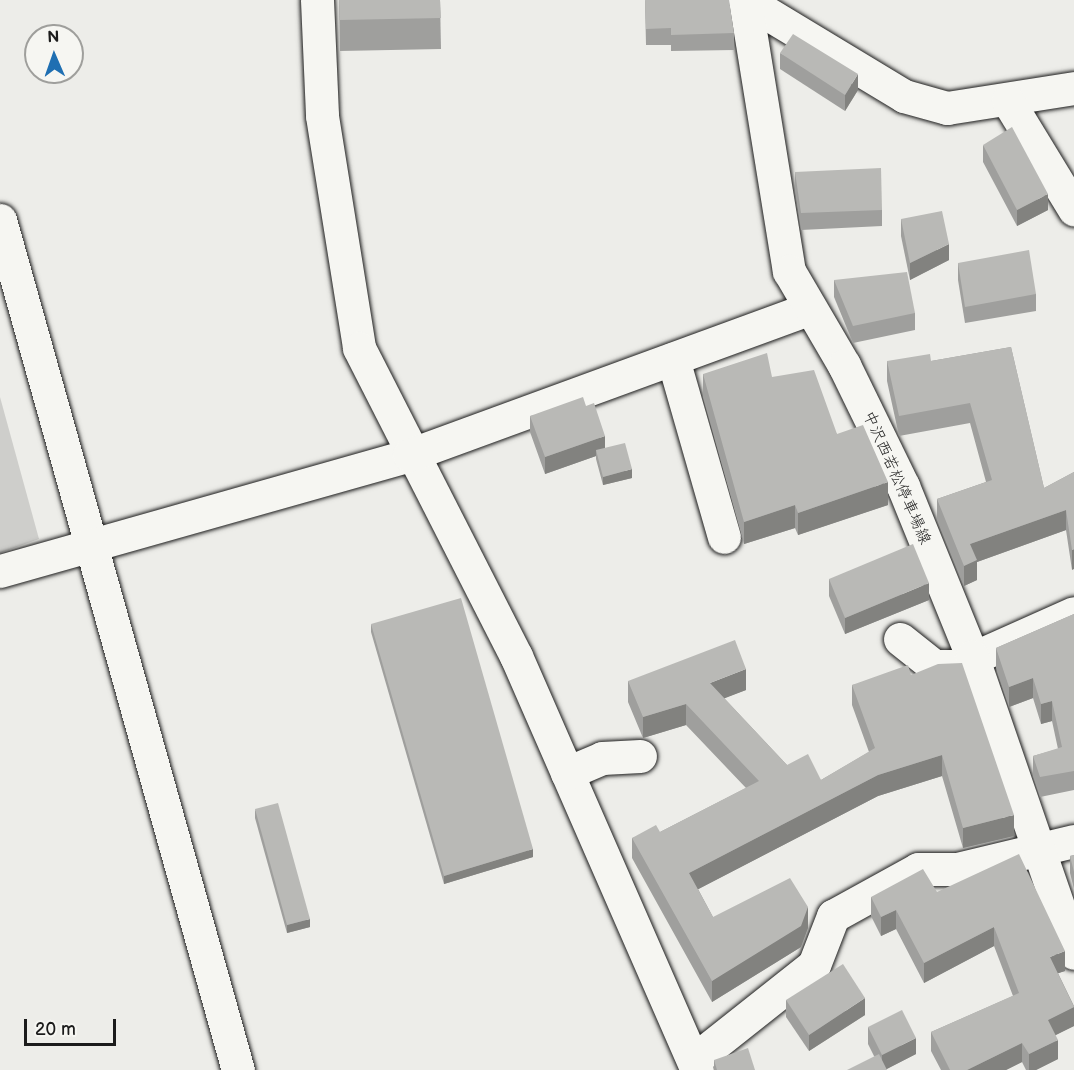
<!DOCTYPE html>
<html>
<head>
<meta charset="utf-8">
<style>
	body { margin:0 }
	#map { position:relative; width:1074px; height:1070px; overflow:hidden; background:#edede9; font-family:"Balsamiq Sans","Klee One",sans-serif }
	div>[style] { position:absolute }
	.green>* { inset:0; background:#cececb }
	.roads { filter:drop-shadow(0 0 2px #1c1c1c) drop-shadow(0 0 2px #1c1c1c) }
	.minor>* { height:33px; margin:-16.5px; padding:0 16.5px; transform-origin:16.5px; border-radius:16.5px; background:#f6f6f2 }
	.major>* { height:33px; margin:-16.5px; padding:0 16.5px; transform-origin:16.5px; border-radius:16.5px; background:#f6f6f2 }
	.wall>* { inset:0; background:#9f9f9d }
	.shaded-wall>* { inset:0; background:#82827f }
	.building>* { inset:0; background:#b9b9b6 }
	span { translate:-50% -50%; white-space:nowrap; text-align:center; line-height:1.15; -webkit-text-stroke:4.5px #f6f6f2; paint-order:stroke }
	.street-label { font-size:16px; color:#1c1c1c }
	.north { position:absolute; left:24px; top:24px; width:60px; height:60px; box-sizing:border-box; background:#f6f6f2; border:2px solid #9f9f9c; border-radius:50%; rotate:358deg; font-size:16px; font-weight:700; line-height:24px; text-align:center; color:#1c1c1c }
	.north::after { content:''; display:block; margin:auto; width:21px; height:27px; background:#1f6fb2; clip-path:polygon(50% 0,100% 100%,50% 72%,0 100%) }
	.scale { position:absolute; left:24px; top:1019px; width:92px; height:27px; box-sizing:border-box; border:3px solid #1c1c1c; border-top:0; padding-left:8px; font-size:18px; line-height:21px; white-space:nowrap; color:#1c1c1c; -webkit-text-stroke:4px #f6f6f2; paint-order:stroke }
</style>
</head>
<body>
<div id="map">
	<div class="green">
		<div style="clip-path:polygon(0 397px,39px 539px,0 553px)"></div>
	</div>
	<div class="roads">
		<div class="minor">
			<div style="left:317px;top:0;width:116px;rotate:87.5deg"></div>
			<div style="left:322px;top:116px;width:235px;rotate:80.9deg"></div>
			<div style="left:359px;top:348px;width:346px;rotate:63deg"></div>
			<div style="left:516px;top:656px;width:452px;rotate:66.4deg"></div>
			<div style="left:745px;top:0;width:186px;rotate:31.1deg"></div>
			<div style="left:904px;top:96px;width:45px;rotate:15.6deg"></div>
			<div style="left:947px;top:108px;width:129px;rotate:-8.9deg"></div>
			<div style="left:1008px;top:101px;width:127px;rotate:58.6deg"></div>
			<div style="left:0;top:220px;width:883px;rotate:74.36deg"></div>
			<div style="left:673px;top:359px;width:185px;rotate:74deg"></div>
			<div style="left:0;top:571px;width:425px;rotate:-15.8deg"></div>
			<div style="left:409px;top:455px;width:426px;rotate:-20.1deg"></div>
			<div style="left:900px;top:639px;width:43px;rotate:38.5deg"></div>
			<div style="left:934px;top:666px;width:21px"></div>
			<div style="left:955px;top:666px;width:130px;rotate:-24deg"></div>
			<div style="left:567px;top:773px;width:38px;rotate:-23deg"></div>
			<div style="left:602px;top:758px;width:38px;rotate:-3deg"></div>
			<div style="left:694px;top:1060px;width:153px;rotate:-38.4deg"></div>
			<div style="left:814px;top:965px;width:53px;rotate:-68.8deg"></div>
			<div style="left:833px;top:916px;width:97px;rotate:-28.9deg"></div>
			<div style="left:918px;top:869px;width:39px"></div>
			<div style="left:957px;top:869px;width:120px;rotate:-13.5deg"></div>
		</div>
		<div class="major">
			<div style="left:745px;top:0;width:275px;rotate:80.8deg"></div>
			<div style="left:789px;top:271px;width:109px;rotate:59.7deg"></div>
			<div style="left:844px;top:365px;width:135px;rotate:64deg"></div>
			<div style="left:903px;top:486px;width:183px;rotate:67.9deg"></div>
			<div style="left:972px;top:656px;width:314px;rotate:71deg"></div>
		</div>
	</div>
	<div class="wall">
		<div style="clip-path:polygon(339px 0,440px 0,441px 49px,340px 51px)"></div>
		<div style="clip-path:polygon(645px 0,734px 33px,734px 50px,671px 51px,671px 45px,646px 45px)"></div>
		<div style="clip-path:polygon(780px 53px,858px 90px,845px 111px,780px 69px)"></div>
		<div style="clip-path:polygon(983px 145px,1048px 210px,1017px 226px,983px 162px)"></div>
		<div style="clip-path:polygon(795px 172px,882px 210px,882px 226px,801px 230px,795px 189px)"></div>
		<div style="clip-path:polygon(901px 219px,949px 260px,910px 280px,901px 236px)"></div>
		<div style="clip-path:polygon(958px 263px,1036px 294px,1036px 311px,965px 323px,958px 280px)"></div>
		<div style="clip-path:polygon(834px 280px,915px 313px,915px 330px,853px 343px,834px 297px)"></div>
		<div style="clip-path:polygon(1011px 347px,1044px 488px,1074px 472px,1072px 570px,1066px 530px,977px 562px,977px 580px,964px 586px,937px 519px,937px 499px,986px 482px,970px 423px,899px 436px,887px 381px,887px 361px,931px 361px)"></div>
		<div style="clip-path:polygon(703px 374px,772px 377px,837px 434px,888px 505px,798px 535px,795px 528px,744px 544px,703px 397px)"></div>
		<div style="clip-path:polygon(586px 406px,605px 448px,632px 478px,603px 485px,596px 459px,596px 456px,545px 474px,530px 432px,530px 416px)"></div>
		<div style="clip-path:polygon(829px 579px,929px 600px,845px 634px,829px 596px)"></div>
		<div style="clip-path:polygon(1074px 614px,1074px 790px,1040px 797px,1033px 776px,1033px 756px,1058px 749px,1052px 721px,1041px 724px,1033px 698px,1009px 707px,996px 668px,996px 648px)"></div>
		<div style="clip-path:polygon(371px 624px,533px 857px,444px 884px,371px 632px)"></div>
		<div style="clip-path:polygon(911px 675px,1014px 836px,963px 848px,942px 776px,878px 796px,698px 889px,713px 917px,808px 928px,801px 947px,712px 1002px,632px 858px,632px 838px,660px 832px,746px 788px,686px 725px,643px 738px,628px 702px,628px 681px,746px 690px,724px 698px,787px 765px,821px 780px,869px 752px,852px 705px,852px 685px)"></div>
		<div style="clip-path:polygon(255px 809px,310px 927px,287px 933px,255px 818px)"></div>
		<div style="clip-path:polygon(1074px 855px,1074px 889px,1070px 873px,1070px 856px)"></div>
		<div style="clip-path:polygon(937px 892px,1065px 971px,1058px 973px,1074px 1006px,1074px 1026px,1055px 1035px,1058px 1059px,1036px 1070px,1026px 1070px,1022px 1062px,1006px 1070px,941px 1070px,931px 1051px,931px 1032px,1013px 996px,994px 946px,924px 983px,896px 929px,881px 936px,871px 916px,871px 897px)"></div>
		<div style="clip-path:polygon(786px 1000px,865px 1015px,809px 1051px,786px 1017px)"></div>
		<div style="clip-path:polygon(868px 1027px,916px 1054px,886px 1069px,874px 1056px,868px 1044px)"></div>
		<div style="clip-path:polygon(714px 1060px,755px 1070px,714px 1070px)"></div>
	</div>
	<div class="shaded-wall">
		<div style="clip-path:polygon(858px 74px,858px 90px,845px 111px,845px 95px)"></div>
		<div style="clip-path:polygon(1048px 194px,1048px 210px,1017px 226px,1017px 210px)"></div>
		<div style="clip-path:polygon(949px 244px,949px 260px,910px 280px,910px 263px)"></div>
		<div style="clip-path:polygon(605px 436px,605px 453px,596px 450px,596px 456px,545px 474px,545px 457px)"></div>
		<div style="clip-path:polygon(632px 469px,632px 478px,603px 485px,603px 477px)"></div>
		<div style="clip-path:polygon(888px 482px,888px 505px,798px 535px,798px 513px)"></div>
		<div style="clip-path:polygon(795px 505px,795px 528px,744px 544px,744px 522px)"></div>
		<div style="clip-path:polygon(1066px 510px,1066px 530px,977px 562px,977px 580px,964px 586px,964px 566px,970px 544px)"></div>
		<div style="clip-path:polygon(1074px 549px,1074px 569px,1072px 570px,1072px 550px)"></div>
		<div style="clip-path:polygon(929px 583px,929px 600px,845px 634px,845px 618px)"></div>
		<div style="clip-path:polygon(746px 669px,746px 690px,710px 704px,710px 683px)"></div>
		<div style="clip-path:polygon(1033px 678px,1033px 698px,1009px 707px,1009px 687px)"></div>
		<div style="clip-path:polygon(1052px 701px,1052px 721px,1041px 724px,1041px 704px)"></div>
		<div style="clip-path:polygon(686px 704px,686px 725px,643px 738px,643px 717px)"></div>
		<div style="clip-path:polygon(942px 755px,942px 776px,878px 796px,689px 894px,689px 873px,878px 775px)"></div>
		<div style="clip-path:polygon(1014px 815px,1014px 836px,963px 848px,963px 828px)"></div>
		<div style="clip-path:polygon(533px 849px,533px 857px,444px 884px,444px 876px)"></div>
		<div style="clip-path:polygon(808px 907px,808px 928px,801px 947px,712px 1002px,712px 981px)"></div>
		<div style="clip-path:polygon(896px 910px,896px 929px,881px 936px,881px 917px)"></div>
		<div style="clip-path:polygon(310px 919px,310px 927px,287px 933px,287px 925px)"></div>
		<div style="clip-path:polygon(994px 927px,994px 946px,924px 983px,924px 963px)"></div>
		<div style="clip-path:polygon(1065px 951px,1065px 971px,1050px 976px,1050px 957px)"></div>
		<div style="clip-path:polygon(865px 998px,865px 1015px,809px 1051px,809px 1035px)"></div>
		<div style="clip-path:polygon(1074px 1007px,1074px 1026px,1048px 1039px,1048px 1020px)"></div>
		<div style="clip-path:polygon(916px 1038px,916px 1054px,885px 1070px,882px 1070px,882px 1055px)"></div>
		<div style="clip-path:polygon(1058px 1040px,1058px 1059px,1036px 1070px,1029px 1070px,1029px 1054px)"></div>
		<div style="clip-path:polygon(1022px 1043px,1022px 1062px,1006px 1070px,967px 1070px)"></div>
	</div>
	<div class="building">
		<div style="clip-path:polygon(339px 0,440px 0,441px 18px,340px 20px)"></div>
		<div style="clip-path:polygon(645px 0,729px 0,734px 33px,671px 35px,671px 28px,646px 29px)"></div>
		<div style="clip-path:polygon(793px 34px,858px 74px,845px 95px,780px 53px)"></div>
		<div style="clip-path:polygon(1012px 127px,1048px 194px,1017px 210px,983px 145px)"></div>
		<div style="clip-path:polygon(881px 168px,882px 210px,801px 213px,795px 172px)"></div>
		<div style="clip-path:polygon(942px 211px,949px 244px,910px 263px,901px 219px)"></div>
		<div style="clip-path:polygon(1029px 250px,1036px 294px,965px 307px,958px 263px)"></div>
		<div style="clip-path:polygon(907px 272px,915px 313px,853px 326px,834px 280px)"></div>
		<div style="clip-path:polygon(1011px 347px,1044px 488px,1074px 472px,1074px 549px,1072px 550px,1066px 510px,970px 544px,977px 560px,964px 566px,937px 499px,992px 480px,970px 403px,899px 416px,887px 361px,930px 354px,931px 361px)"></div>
		<div style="clip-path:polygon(767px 353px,772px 377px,814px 370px,837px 434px,863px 425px,888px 482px,798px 513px,795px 505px,744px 522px,703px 374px)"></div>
		<div style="clip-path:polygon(583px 397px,586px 406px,594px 403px,605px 436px,545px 457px,530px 416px)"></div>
		<div style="clip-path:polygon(625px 443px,632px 469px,603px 477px,596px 450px)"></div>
		<div style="clip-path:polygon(913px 544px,929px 583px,845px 618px,829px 579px)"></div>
		<div style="clip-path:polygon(461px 598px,533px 849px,444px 876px,371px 624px)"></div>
		<div style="clip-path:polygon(1074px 614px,1074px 771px,1040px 777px,1033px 756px,1062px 747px,1052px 701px,1041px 704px,1033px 678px,1009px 687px,996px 648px)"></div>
		<div style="clip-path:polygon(735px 640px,746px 669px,710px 683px,787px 765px,808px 754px,821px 780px,875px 748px,852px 685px,908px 665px,911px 675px,938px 664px,962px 663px,1014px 815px,963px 828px,942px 755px,878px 775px,689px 873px,713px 917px,790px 878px,808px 907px,801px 926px,712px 981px,632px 838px,656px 825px,660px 832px,759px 781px,686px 704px,643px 717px,628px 681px)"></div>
		<div style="clip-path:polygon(278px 803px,310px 919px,287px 925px,255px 809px)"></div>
		<div style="clip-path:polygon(1019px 854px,1065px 951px,1050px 957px,1074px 1007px,1048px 1020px,1058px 1040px,1029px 1054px,1022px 1043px,967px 1070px,950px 1070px,931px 1032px,1019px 993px,994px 927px,924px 963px,896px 910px,881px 917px,871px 897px,923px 869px,937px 892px)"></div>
		<div style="clip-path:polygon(1074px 855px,1074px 872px,1070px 856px)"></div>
		<div style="clip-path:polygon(843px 964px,865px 998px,809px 1035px,786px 1000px)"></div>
		<div style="clip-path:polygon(902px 1010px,916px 1038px,882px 1055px,868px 1027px)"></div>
		<div style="clip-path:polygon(748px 1048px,755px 1070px,717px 1070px,714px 1060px)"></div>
		<div style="clip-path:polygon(879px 1054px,887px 1070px,847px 1070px)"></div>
	</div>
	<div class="street-label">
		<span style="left:896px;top:478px;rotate:66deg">中沢西若松停車場線</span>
	</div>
	<div class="north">N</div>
	<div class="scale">20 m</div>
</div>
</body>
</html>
